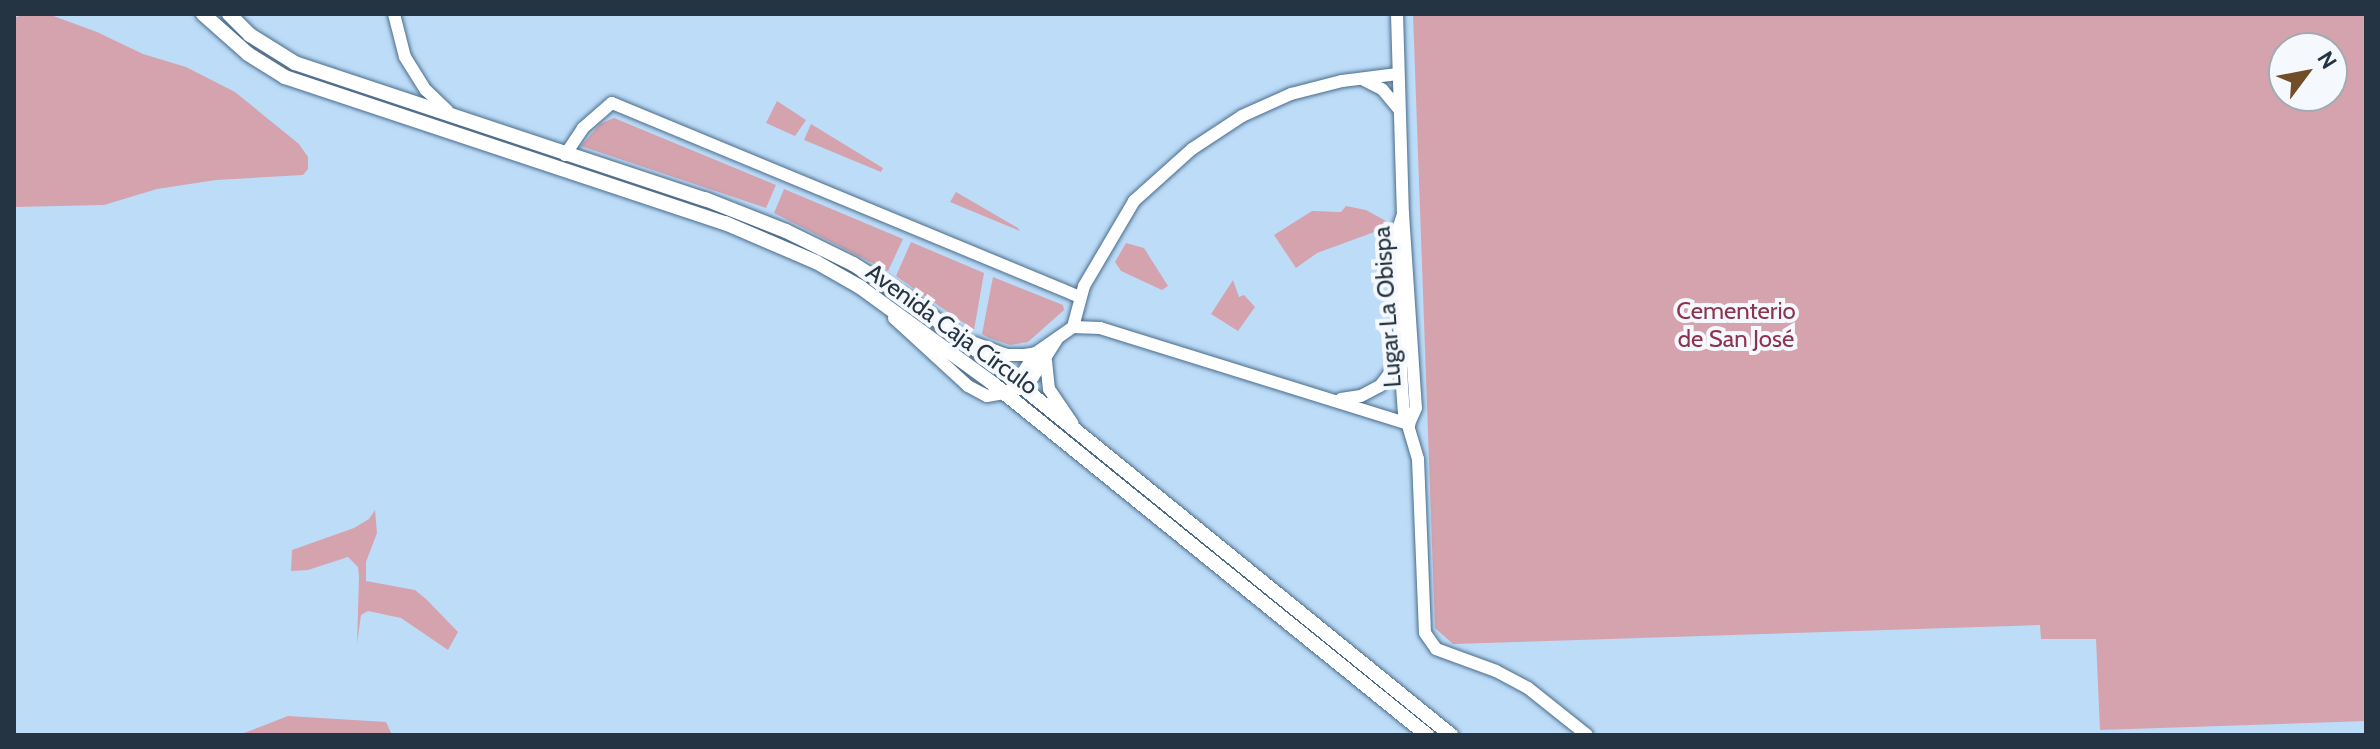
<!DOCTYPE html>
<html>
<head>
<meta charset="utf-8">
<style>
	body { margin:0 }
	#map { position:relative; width:2380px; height:749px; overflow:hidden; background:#bddcf8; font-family:Cabin,sans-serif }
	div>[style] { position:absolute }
	.green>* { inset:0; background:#d5a3ad }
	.roads { filter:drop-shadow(0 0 2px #496c8b) drop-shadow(0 0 2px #496c8b) }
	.minor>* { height:12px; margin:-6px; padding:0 6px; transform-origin:6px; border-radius:6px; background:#fff }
	.major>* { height:14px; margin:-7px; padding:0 7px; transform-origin:7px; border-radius:7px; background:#fff }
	span { translate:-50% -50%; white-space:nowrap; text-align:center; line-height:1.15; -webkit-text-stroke:8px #f5f9fd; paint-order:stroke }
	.street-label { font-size:24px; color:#253442 }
	.park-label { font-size:24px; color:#8e334d }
	.frame { position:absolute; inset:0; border:16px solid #253442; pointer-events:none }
	.north { position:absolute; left:2268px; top:32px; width:80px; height:80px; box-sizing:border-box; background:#f5f9fd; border:2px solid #a2aab2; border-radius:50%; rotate:58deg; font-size:22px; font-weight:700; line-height:32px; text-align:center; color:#253442 }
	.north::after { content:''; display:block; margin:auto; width:28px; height:36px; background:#724e28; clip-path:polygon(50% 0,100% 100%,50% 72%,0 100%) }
</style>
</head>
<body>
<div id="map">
	<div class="green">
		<div style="clip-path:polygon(25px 14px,48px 14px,97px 32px,143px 54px,186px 67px,235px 92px,299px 144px,308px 157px,308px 169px,303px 175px,216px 180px,157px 189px,104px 205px,14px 207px,14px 18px)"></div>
		<div style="clip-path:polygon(evenodd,1413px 14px,2366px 14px,2366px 721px,2100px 730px,2096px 639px,2041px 639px,2040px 625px,1453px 644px,1435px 628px,1413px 14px,2284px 48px,2332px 48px,2332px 96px,2284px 96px,2284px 48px)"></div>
		<div style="clip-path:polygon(239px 34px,272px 59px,315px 77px,696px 203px,794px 241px,882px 288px,934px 325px,1005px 383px,895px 301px,793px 244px,713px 213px,296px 75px,260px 56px,237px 37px)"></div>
		<div style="clip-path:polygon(777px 101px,806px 120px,795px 136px,766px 123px)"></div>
		<div style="clip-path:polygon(614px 118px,776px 185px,766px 208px,581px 146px,600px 124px)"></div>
		<div style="clip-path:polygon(811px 124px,883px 168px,881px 172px,804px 140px)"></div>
		<div style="clip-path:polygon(784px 189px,903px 239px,888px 271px,774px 213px)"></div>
		<div style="clip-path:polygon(956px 192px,1018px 228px,1020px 231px,950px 202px)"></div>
		<div style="clip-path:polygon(1346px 206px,1366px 210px,1386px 221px,1377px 231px,1317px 253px,1296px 268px,1274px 235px,1312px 211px,1341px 212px)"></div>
		<div style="clip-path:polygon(911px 242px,984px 273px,974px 330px,896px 276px)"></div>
		<div style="clip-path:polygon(1126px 243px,1144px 248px,1168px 286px,1162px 290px,1121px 271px,1115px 262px)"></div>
		<div style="clip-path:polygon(993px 277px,1063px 305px,1064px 310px,1028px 342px,1010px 345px,989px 338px,982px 334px)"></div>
		<div style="clip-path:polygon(1233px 280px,1239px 297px,1244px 295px,1255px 307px,1238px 331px,1211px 314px)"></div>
		<div style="clip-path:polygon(1036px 405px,1442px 735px,1435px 735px,1182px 530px,1033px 409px)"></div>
		<div style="clip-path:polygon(375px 510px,377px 533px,366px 562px,366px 581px,415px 590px,426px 599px,458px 632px,448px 650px,401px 618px,368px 611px,361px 615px,357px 644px,359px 577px,358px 567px,348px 557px,308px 570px,291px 571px,292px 550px,354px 528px,369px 519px)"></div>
		<div style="clip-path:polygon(288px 716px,386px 722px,392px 735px,239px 735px)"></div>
	</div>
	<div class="roads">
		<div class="minor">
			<div style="left:394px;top:14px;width:44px;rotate:75.7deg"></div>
			<div style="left:405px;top:57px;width:39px;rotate:58deg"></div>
			<div style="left:426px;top:90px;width:30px;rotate:44deg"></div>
			<div style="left:1397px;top:14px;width:200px;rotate:88.3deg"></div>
			<div style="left:1403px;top:214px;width:194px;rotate:86.2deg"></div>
			<div style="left:1416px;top:408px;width:17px;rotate:114deg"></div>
			<div style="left:1362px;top:79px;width:22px;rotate:27deg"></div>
			<div style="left:1382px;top:89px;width:26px;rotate:50deg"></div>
			<div style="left:565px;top:155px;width:32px;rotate:-56deg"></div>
			<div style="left:583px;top:128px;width:38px;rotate:-41deg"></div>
			<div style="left:612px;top:103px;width:507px;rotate:22.52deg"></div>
			<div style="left:1403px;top:214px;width:25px;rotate:108deg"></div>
			<div style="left:1395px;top:238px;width:148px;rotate:87.3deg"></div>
			<div style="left:1402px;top:386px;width:26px;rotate:86deg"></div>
			<div style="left:1404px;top:412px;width:49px;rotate:73.4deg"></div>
			<div style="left:1418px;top:459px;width:174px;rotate:87.7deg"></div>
			<div style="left:1425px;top:633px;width:19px;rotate:55deg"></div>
			<div style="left:1436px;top:649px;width:64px;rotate:20.1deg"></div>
			<div style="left:1496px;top:671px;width:36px;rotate:28deg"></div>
			<div style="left:1528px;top:688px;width:75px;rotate:38.5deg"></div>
			<div style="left:894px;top:318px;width:100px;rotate:42.6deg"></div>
			<div style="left:968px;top:386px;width:21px;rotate:28deg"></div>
			<div style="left:987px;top:396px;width:17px;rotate:-10deg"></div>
			<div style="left:1004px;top:393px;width:33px;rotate:-29deg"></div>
			<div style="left:1033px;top:377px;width:45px;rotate:-57.7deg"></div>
			<div style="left:1073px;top:327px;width:42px;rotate:-75deg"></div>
			<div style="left:1084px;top:286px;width:99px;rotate:-59.5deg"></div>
			<div style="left:1134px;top:201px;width:78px;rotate:-41.9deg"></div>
			<div style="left:1192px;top:149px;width:60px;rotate:-33.4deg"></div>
			<div style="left:1242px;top:116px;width:54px;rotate:-24.2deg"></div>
			<div style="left:1291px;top:94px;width:53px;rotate:-14.3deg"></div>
			<div style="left:1342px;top:81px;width:56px;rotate:-7.1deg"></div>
			<div style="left:975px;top:343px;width:34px;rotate:21deg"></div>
			<div style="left:1007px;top:355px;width:18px"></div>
			<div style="left:1025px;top:355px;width:11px;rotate:-10deg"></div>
			<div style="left:1036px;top:353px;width:45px;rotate:-35.1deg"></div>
			<div style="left:1073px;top:327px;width:27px;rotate:2deg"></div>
			<div style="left:1100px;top:328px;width:324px;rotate:17.3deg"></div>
			<div style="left:1046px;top:361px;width:28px;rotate:84deg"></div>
			<div style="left:1049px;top:389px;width:42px;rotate:55.6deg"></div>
			<div style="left:1019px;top:389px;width:17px;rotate:-77deg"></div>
			<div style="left:1023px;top:372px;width:23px;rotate:-56deg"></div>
			<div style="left:1341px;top:399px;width:20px;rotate:-9deg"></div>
			<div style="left:1361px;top:396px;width:21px;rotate:-28deg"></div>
			<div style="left:1380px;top:386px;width:35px;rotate:-53deg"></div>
		</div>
		<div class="major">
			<div style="left:203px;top:14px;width:60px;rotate:41.6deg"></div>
			<div style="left:248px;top:54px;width:44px;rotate:31.9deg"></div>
			<div style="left:285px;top:77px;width:464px;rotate:18.4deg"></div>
			<div style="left:725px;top:223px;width:99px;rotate:23.2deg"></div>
			<div style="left:816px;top:262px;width:51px;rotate:29.6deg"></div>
			<div style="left:860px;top:287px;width:163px;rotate:36deg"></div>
			<div style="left:992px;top:383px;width:560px;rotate:38.98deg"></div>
			<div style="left:229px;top:14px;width:30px;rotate:45deg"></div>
			<div style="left:250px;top:35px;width:53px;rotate:31.9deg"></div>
			<div style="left:295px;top:63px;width:432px;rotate:18.4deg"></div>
			<div style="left:705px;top:199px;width:87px;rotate:21.6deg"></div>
			<div style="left:786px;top:231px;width:75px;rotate:26.2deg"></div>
			<div style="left:853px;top:264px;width:66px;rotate:32deg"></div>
			<div style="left:909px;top:299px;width:80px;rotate:36.9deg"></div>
			<div style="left:973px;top:347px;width:616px;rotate:39.07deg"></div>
		</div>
	</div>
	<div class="street-label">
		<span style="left:1387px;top:307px;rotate:-94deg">Lugar La Obispa</span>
		<span style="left:952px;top:329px;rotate:36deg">Avenida Caja Círculo</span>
	</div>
	<div class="park-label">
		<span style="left:1736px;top:325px">Cementerio<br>de San José</span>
	</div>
	<div class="frame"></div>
	<div class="north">N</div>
</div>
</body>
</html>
